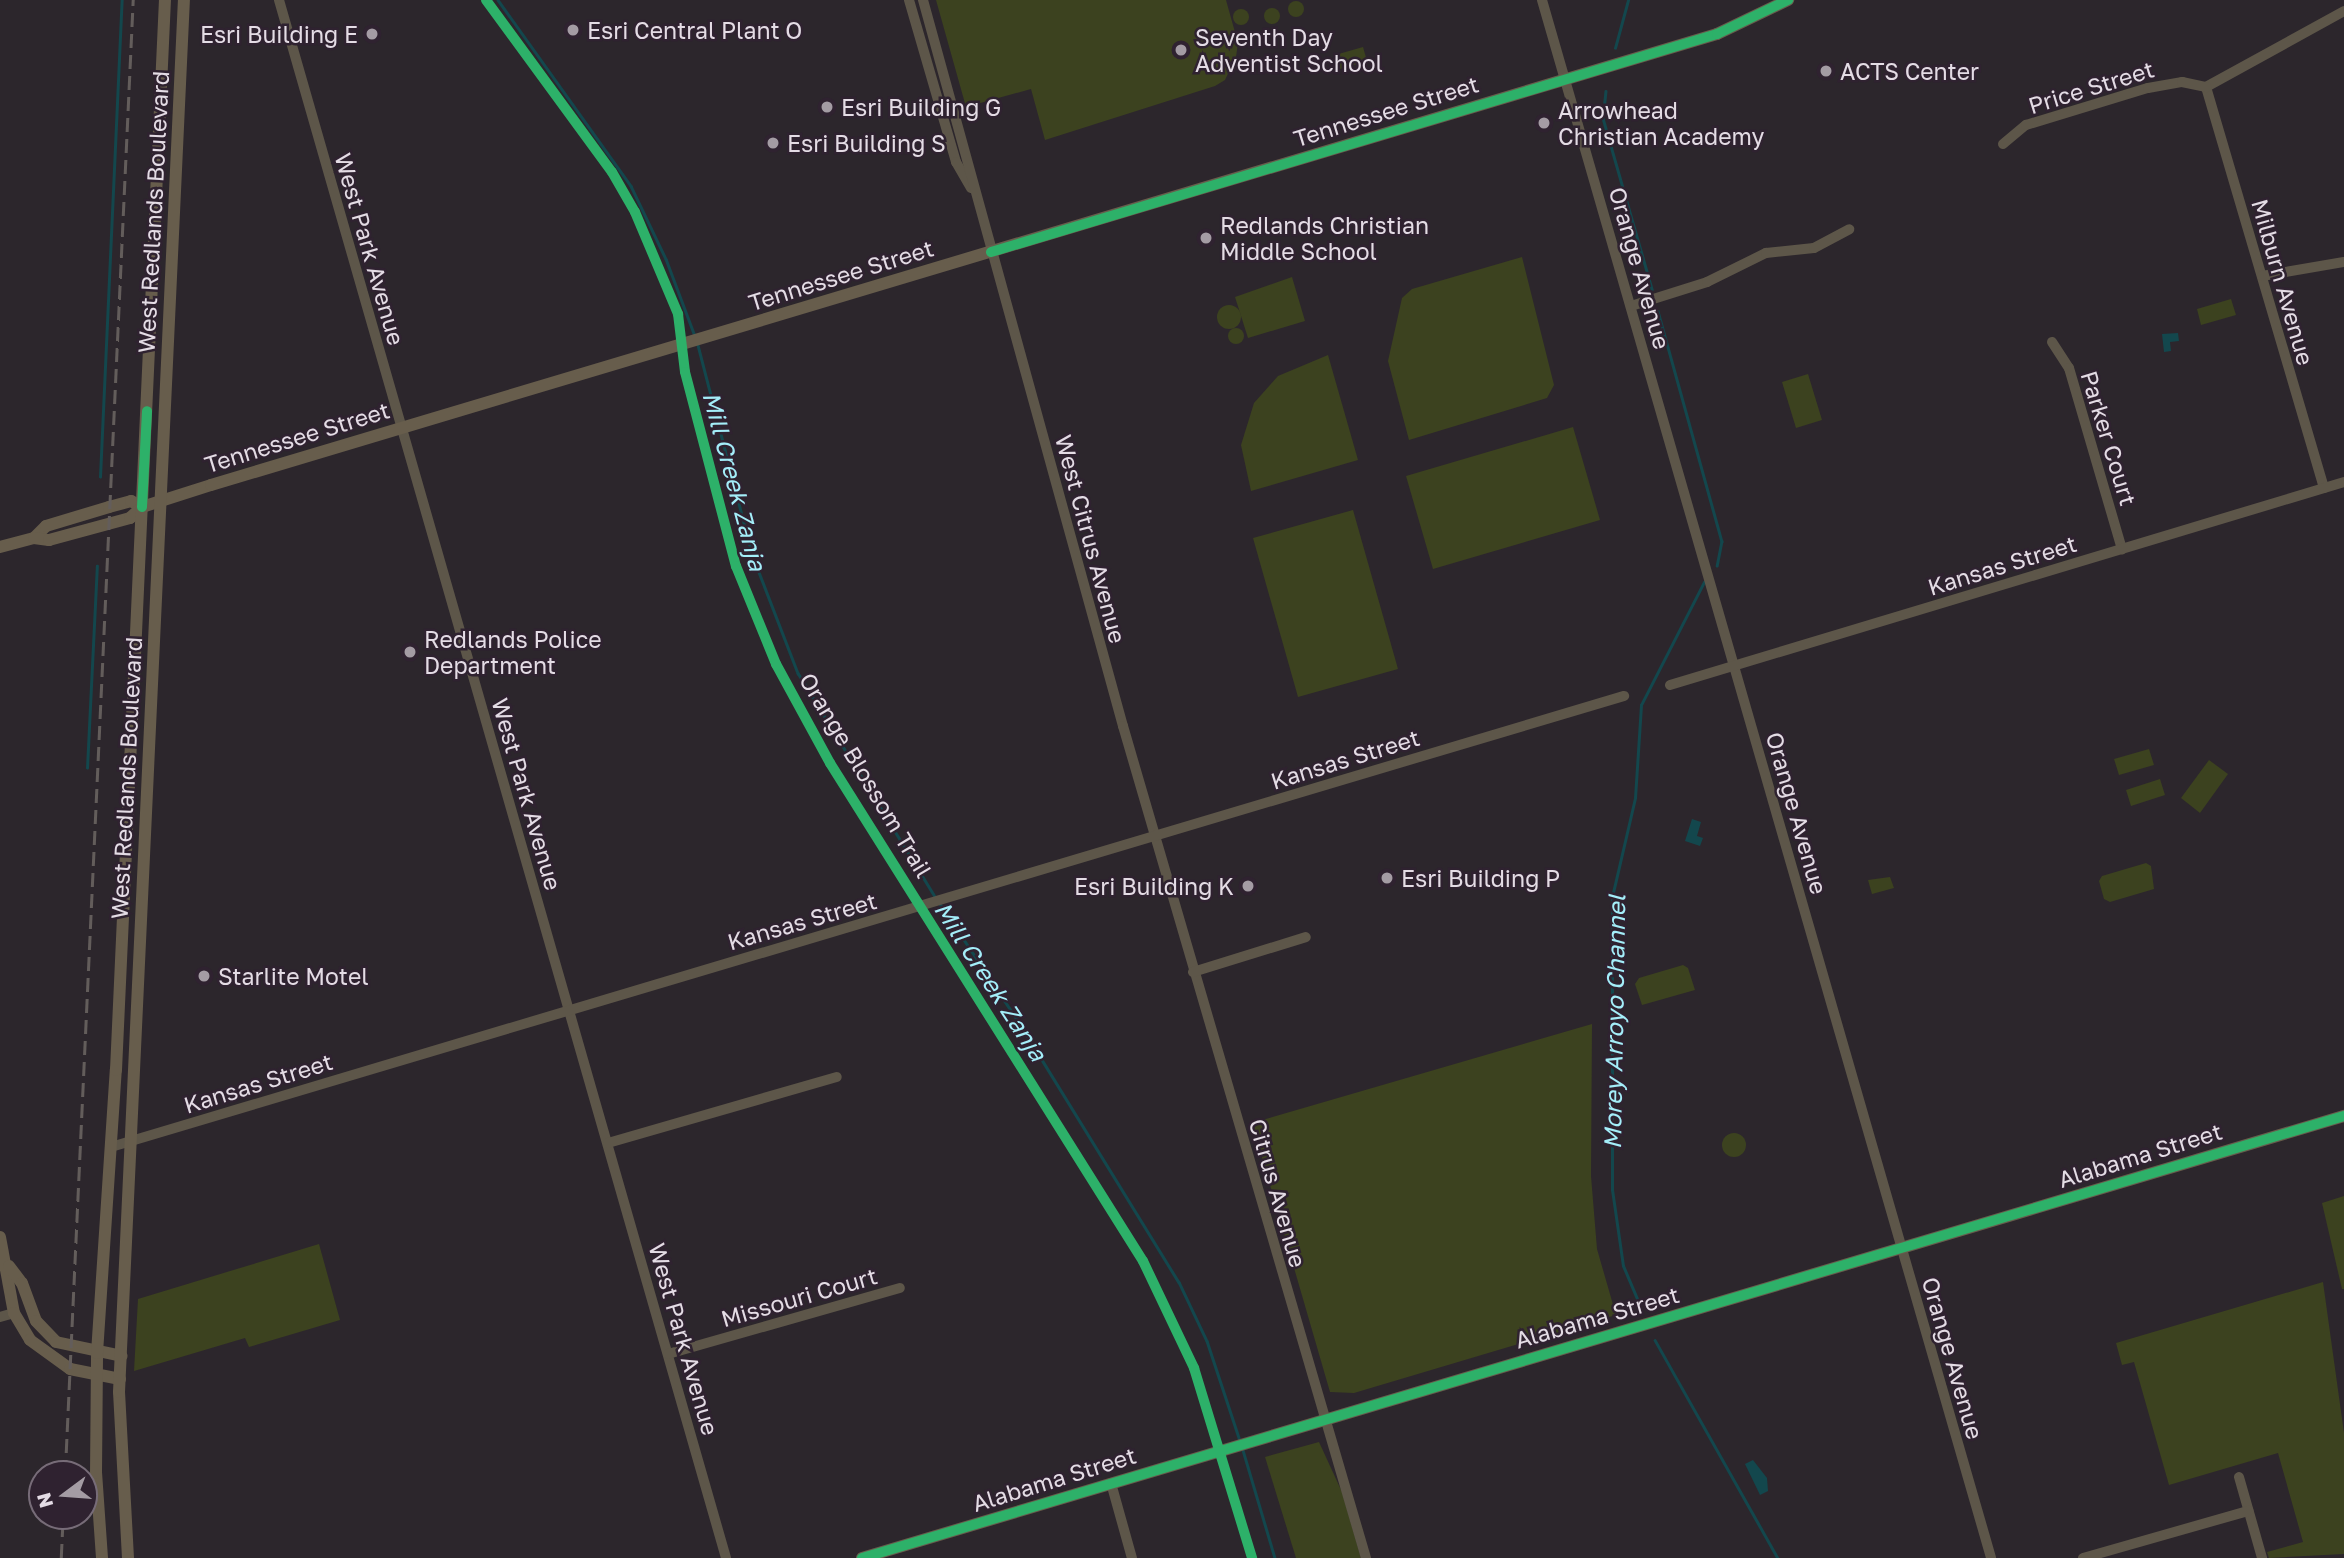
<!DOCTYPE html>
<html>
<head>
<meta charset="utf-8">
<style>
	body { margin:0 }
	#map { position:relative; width:2344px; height:1558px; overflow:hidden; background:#2c262c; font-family:"Golos Text",sans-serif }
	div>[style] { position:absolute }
	.green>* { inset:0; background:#3c421f }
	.round { border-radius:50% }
	.water>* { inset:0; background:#13474d }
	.stream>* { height:2.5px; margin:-1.25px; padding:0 1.25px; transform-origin:1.25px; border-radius:1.25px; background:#13474d }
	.minor>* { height:10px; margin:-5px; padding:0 5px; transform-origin:5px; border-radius:5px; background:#5d5649 }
	.major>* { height:12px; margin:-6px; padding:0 6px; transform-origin:6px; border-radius:6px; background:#675d4c }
	.rail>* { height:2.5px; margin-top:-1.25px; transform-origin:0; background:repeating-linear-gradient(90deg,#635d5b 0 14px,transparent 0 21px) }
	.cycleway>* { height:10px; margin:-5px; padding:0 5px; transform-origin:5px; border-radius:5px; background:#2db169 }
	.dots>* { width:19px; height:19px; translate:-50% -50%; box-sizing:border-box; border:4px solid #2f2230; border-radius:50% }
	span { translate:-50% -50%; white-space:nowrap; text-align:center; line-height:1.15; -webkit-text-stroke:5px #2f2230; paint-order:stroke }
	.poi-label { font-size:23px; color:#e4dce5 }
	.left { translate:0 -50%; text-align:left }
	.right { translate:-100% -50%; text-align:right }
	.street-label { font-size:23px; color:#e4dce5 }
	.water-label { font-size:24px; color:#a4eef9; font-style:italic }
	.north { position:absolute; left:28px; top:1460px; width:70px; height:70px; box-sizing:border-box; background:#2f2230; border:2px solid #776c78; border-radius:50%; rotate:254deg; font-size:19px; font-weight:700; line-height:28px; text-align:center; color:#e4dce5 }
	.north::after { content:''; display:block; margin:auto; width:24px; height:32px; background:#a49ca4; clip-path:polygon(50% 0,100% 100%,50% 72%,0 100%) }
</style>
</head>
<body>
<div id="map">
	<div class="green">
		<div style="clip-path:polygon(936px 0,1226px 0,1238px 43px,1236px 57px,1225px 80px,1215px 86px,1045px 140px,1031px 89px,966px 107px)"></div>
		<div class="round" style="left:1288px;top:1px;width:16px;height:16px"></div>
		<div class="round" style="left:1264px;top:8px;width:16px;height:16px"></div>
		<div class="round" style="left:1233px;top:9px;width:16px;height:16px"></div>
		<div style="clip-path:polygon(1363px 47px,1367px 61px,1340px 69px,1335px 55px)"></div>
		<div style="clip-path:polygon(1522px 257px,1554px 385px,1547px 398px,1409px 440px,1388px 361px,1402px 298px,1412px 289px)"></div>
		<div style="clip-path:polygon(1292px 277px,1305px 321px,1248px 338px,1235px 297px)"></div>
		<div style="clip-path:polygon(2231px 299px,2236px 315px,2201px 325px,2197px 309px)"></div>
		<div class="round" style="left:1217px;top:305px;width:24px;height:24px"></div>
		<div class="round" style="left:1228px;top:328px;width:16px;height:16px"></div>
		<div style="clip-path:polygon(1328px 355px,1358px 460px,1251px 491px,1241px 445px,1254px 403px,1278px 376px)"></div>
		<div style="clip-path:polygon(1808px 374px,1822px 420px,1796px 428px,1782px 382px)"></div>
		<div style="clip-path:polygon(1573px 427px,1600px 520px,1433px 569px,1406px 476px)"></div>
		<div style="clip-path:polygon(1353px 510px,1398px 669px,1298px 697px,1253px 538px)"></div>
		<div style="clip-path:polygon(2149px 749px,2154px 765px,2119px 775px,2114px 759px)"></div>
		<div style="clip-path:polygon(2209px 760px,2228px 774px,2200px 813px,2181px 798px)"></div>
		<div style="clip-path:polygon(2160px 779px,2165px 795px,2131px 806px,2126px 790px)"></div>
		<div style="clip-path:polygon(2146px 863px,2151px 866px,2154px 889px,2110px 902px,2104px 899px,2099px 881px,2102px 876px)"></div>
		<div style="clip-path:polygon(1890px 877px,1894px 888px,1872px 894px,1868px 880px)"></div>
		<div style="clip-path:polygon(1683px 965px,1688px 968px,1695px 990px,1642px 1005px,1635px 984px,1639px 978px)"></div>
		<div style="clip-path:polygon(1592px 1024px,1591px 1176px,1597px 1249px,1616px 1315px,1354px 1393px,1330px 1392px,1252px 1123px)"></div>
		<div class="round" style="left:1722px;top:1133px;width:24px;height:24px"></div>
		<div style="clip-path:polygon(2344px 1196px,2344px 1289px,2342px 1289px,2322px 1203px)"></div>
		<div style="clip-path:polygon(319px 1244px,340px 1320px,249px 1347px,245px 1338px,134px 1371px,138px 1299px)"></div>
		<div style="clip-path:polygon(2323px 1282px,2344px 1433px,2344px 1554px,2269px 1558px,2267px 1552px,2303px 1542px,2278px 1453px,2169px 1485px,2134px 1362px,2122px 1365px,2116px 1343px)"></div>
		<div style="clip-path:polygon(1319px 1442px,1342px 1492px,1361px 1558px,1296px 1558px,1265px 1457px)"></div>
	</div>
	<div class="water">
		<div style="clip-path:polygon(2178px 333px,2179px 341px,2170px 342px,2171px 351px,2164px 352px,2162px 334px)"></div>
		<div style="clip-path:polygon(1692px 819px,1701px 822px,1697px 836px,1703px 838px,1700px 846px,1685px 841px)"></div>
		<div style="clip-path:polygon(1753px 1460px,1767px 1478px,1768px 1491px,1760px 1495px,1745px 1464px)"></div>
	</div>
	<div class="stream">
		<div style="left:498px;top:0;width:229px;rotate:54.4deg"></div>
		<div style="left:631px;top:186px;width:81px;rotate:64.4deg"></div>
		<div style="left:666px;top:259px;width:82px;rotate:69.4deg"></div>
		<div style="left:1615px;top:48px;width:50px;rotate:-74.8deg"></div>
		<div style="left:1606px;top:91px;width:27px;rotate:96deg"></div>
		<div style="left:1603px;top:118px;width:178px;rotate:74deg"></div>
		<div style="left:1658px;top:311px;width:239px;rotate:74.5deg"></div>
		<div style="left:1722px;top:541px;width:25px;rotate:101deg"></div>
		<div style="left:698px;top:345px;width:216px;rotate:75.5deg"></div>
		<div style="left:752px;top:554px;width:128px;rotate:68.9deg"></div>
		<div style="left:798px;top:673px;width:263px;rotate:58.5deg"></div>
		<div style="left:100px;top:477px;width:478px;rotate:-87.4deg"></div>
		<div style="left:87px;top:768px;width:202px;rotate:-87.2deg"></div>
		<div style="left:939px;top:902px;width:146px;rotate:56.4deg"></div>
		<div style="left:1020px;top:1024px;width:303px;rotate:58.4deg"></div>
		<div style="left:1179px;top:1282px;width:65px;rotate:64.6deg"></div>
		<div style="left:1207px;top:1341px;width:105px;rotate:71.7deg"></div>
		<div style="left:1640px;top:1306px;width:43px;rotate:-113deg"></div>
		<div style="left:1623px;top:1266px;width:77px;rotate:-98.2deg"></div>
		<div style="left:1612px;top:1190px;width:293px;rotate:-90deg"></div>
		<div style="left:1612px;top:897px;width:102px;rotate:-76.9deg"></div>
		<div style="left:1635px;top:798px;width:93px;rotate:-86.3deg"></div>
		<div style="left:1641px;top:705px;width:138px;rotate:-62.9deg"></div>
		<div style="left:1655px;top:1340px;width:250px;rotate:60.6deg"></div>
		<div style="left:1243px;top:1450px;width:113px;rotate:73.5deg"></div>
	</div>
	<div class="minor">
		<div style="left:279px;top:0;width:1621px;rotate:73.99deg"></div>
		<div style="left:909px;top:0;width:169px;rotate:73.8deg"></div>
		<div style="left:956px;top:162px;width:30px;rotate:60deg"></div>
		<div style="left:923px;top:0;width:753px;rotate:74.6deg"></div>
		<div style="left:1123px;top:726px;width:867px;rotate:73.72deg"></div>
		<div style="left:1542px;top:0;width:1621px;rotate:73.92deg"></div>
		<div style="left:2206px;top:87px;width:418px;rotate:73.6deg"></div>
		<div style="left:2206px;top:87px;width:158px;rotate:-28.8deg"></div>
		<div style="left:2003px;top:144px;width:30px;rotate:-40deg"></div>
		<div style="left:2026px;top:125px;width:127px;rotate:-16.9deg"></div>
		<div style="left:2148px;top:88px;width:35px;rotate:-10deg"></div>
		<div style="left:2182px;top:82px;width:25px;rotate:12deg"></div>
		<div style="left:2262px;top:276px;width:83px;rotate:-9.7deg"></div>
		<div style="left:1631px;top:306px;width:80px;rotate:-17.5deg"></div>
		<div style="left:1707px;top:282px;width:66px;rotate:-26.2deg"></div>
		<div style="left:1766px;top:253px;width:48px;rotate:-5.9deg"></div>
		<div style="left:1814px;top:248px;width:40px;rotate:-28deg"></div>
		<div style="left:2052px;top:342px;width:31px;rotate:57deg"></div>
		<div style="left:2069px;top:368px;width:189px;rotate:73.7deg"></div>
		<div style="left:1670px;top:685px;width:704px;rotate:-16.76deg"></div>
		<div style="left:1193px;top:972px;width:118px;rotate:-17.2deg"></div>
		<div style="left:608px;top:1143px;width:238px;rotate:-16.1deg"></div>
		<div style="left:111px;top:1147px;width:1579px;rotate:-16.6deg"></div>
		<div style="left:0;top:1317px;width:15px;rotate:-16deg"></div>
		<div style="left:668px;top:1354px;width:241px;rotate:-15.9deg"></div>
		<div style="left:2239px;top:1477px;width:84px;rotate:74.1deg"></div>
		<div style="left:1111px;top:1483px;width:78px;rotate:74.4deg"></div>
		<div style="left:2083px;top:1558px;width:172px;rotate:-15.9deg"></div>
	</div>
	<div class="major">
		<div style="left:34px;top:538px;width:17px;rotate:-45deg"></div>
		<div style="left:46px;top:526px;width:66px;rotate:-16.8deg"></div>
		<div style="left:109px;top:507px;width:23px;rotate:-15deg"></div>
		<div style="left:131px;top:501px;width:13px;rotate:29deg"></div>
		<div style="left:0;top:547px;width:35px;rotate:-15deg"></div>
		<div style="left:34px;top:538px;width:15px;rotate:8deg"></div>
		<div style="left:49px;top:540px;width:84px;rotate:-15.2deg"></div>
		<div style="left:130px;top:518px;width:16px;rotate:-43deg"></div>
		<div style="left:142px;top:507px;width:72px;rotate:-17.7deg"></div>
		<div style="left:211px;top:485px;width:1572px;rotate:-16.67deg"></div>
		<div style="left:1717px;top:34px;width:79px;rotate:-25.6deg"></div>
		<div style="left:0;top:1237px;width:77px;rotate:79.6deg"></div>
		<div style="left:14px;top:1313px;width:31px;rotate:59deg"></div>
		<div style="left:30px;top:1340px;width:49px;rotate:35.9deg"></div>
		<div style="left:70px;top:1369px;width:51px;rotate:11.3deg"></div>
		<div style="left:9px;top:1266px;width:21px;rotate:53deg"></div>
		<div style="left:22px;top:1283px;width:40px;rotate:69.8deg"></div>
		<div style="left:36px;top:1321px;width:29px;rotate:46deg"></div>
		<div style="left:56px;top:1342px;width:67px;rotate:12deg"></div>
		<div style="left:102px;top:1558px;width:85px;rotate:-94deg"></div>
		<div style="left:96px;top:1473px;width:120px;rotate:-89.5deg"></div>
		<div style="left:97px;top:1353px;width:284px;rotate:-86.2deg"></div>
		<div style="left:116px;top:1070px;width:1071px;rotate:-87.38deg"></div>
		<div style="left:128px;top:1558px;width:166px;rotate:-93.1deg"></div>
		<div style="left:119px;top:1392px;width:1394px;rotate:-87.33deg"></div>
		<div style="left:862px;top:1558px;width:1547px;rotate:-16.61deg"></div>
	</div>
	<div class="rail">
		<div style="left:65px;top:1474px;width:1476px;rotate:-87.36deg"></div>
		<div style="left:61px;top:1558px;width:42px;rotate:-87.3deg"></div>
	</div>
	<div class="cycleway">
		<div style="left:486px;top:0;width:213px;rotate:53.8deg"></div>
		<div style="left:612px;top:172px;width:46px;rotate:60.1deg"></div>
		<div style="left:635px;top:212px;width:111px;rotate:67.1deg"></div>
		<div style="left:678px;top:314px;width:58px;rotate:83.1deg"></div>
		<div style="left:685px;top:372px;width:201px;rotate:75.3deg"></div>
		<div style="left:736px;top:566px;width:106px;rotate:67.8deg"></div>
		<div style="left:776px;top:664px;width:113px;rotate:61.4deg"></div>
		<div style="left:830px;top:763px;width:588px;rotate:57.85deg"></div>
		<div style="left:1143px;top:1261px;width:119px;rotate:64.5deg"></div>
		<div style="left:1194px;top:1368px;width:199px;rotate:73deg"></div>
		<div style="left:991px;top:252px;width:758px;rotate:-16.71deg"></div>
		<div style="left:1717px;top:34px;width:79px;rotate:-25.6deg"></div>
		<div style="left:142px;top:507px;width:96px;rotate:-87deg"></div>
		<div style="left:862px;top:1558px;width:1547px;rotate:-16.61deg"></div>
	</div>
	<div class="dots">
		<div style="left:573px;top:30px;background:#a49ca4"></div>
		<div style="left:372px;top:34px;background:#a49ca4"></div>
		<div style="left:1181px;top:50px;background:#a49ca4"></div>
		<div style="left:1826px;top:71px;background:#a49ca4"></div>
		<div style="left:827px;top:107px;background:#a49ca4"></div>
		<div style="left:1544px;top:123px;background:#a49ca4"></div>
		<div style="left:773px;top:143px;background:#a49ca4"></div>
		<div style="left:1206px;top:238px;background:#a49ca4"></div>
		<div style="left:410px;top:652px;background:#a49ca4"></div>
		<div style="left:1387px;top:878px;background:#a49ca4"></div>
		<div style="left:1248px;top:886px;background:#a49ca4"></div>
		<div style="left:204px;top:976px;background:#a49ca4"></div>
	</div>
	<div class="poi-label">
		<span class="left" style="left:587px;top:30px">Esri Central Plant O</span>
		<span class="right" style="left:358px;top:34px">Esri Building E</span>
		<span class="left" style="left:1195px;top:50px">Seventh Day<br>Adventist School</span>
		<span class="left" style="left:1840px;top:71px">ACTS Center</span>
		<span class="left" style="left:841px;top:107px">Esri Building G</span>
		<span class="left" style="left:1558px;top:123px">Arrowhead<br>Christian Academy</span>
		<span class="left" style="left:787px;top:143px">Esri Building S</span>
		<span class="left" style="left:1220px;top:238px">Redlands Christian<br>Middle School</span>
		<span class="left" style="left:424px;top:652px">Redlands Police<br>Department</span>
		<span class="left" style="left:1401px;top:878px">Esri Building P</span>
		<span class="right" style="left:1234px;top:886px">Esri Building K</span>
		<span class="left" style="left:218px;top:976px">Starlite Motel</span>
	</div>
	<div class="street-label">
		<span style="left:2091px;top:87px;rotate:-17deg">Price Street</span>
		<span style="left:1386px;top:111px;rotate:-17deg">Tennessee Street</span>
		<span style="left:153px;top:212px;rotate:-87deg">West Redlands Boulevard</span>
		<span style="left:370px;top:249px;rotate:74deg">West Park Avenue</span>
		<span style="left:1640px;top:268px;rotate:74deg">Orange Avenue</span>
		<span style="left:841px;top:275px;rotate:-17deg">Tennessee Street</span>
		<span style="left:2283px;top:282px;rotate:74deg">Milburn Avenue</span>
		<span style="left:297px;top:437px;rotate:-17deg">Tennessee Street</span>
		<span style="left:2109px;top:438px;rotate:73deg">Parker Court</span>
		<span style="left:1091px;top:539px;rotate:75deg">West Citrus Avenue</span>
		<span style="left:2002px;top:565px;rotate:-17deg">Kansas Street</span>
		<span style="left:1345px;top:759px;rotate:-17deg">Kansas Street</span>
		<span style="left:866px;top:775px;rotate:59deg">Orange Blossom Trail</span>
		<span style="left:126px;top:778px;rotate:-87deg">West Redlands Boulevard</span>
		<span style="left:527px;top:794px;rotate:74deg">West Park Avenue</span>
		<span style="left:1797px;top:813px;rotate:74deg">Orange Avenue</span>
		<span style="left:802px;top:921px;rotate:-16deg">Kansas Street</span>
		<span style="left:258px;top:1083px;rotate:-17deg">Kansas Street</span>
		<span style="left:2140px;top:1155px;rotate:-17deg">Alabama Street</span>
		<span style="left:1278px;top:1193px;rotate:74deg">Citrus Avenue</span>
		<span style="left:799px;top:1297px;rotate:-16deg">Missouri Court</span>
		<span style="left:1597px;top:1317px;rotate:-16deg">Alabama Street</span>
		<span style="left:684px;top:1339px;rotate:74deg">West Park Avenue</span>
		<span style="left:1953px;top:1358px;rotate:74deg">Orange Avenue</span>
		<span style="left:1054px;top:1479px;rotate:-17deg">Alabama Street</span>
	</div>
	<div class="water-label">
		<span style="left:735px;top:481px;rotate:75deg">Mill Creek Zanja</span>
		<span style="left:991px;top:981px;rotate:57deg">Mill Creek Zanja</span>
		<span style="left:1614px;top:1022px;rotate:-89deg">Morey Arroyo Channel</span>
	</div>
	<div class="north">N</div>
</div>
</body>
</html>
